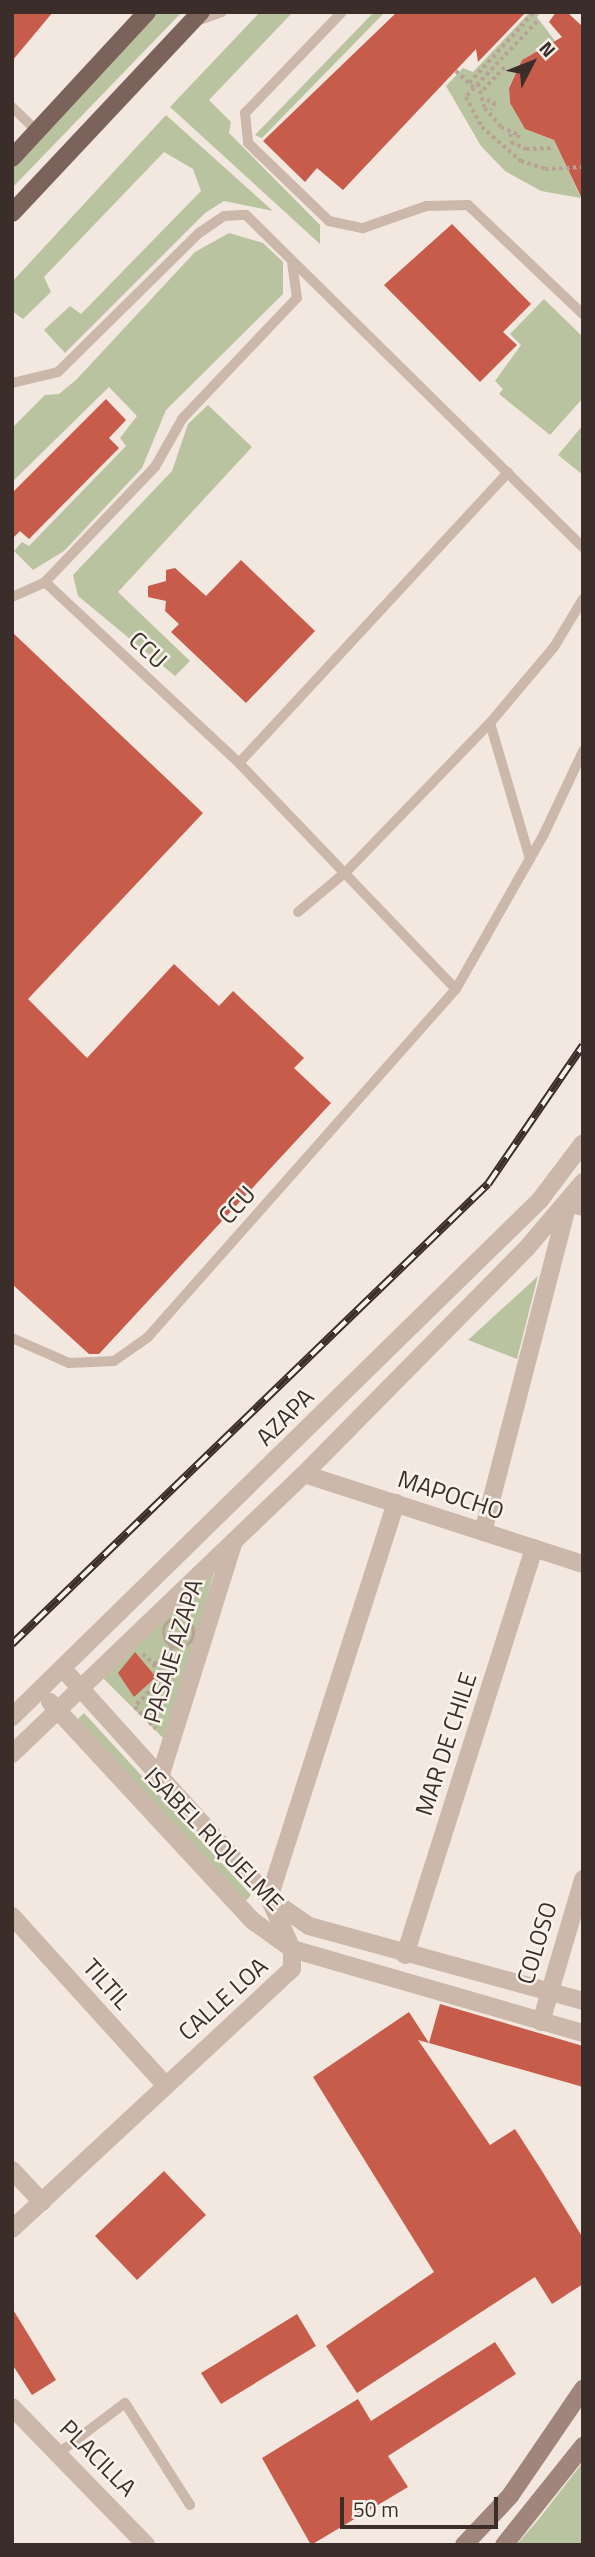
<!DOCTYPE html>
<html>
<head>
<meta charset="utf-8">
<style>
	body { margin:0 }
	#map { position:relative; width:595px; height:2557px; overflow:hidden; background:#f3e8df; font-family:"Titillium Web",sans-serif }
	div>[style] { position:absolute }
	.green>* { inset:0; background:#bac39f }
	.building>* { inset:0; background:#c75c4a }
	.path>* { height:3.5px; margin-top:-1.75px; transform-origin:0; background:repeating-linear-gradient(90deg,#b8a195 0 3.5px,transparent 0 7px) }
	.path>.ring { margin:-1.75px; padding:0; box-sizing:content-box; background:none; border:3.5px solid #b8a195; border-radius:50% }
	.service>* { height:10px; margin:-5px; padding:0 5px; transform-origin:5px; border-radius:5px; background:#ccb7ab }
	.minor>* { height:18px; margin:-9px; padding:0 9px; transform-origin:9px; border-radius:9px; background:#ccb7ab }
	.tertiary>* { height:18px; margin:-9px; padding:0 9px; transform-origin:9px; border-radius:9px; background:#ccb7ab }
	.secondary>* { height:18px; margin:-9px; padding:0 9px; transform-origin:9px; border-radius:9px; background:#a0857c }
	.primary>* { height:18px; margin:-9px; padding:0 9px; transform-origin:9px; border-radius:9px; background:#7b635b }
	.rail>* { height:8px; margin-top:-4px; transform-origin:0; background:repeating-linear-gradient(90deg,#faf3ec 0 16px,#3a2d2a 0 32px); box-sizing:border-box; border-block:2px solid #3a2d2a }
	span { translate:-50% -50%; white-space:nowrap; text-align:center; line-height:1.15; -webkit-text-stroke:5px #faf3ec; paint-order:stroke }
	.street-label { font-size:24px; color:#3a2d2a }
	.frame { position:absolute; inset:0; border:14px solid #3a2d2a; pointer-events:none }
	.north { position:absolute; left:497px; top:28px; width:70px; height:70px; -webkit-text-stroke:5px #faf3ec; paint-order:stroke; rotate:48deg; font-size:19px; font-weight:700; line-height:28px; text-align:center; color:#3a2d2a }
	.north::after { content:''; display:block; margin:auto; width:24px; height:32px; background:#3a2d2a; clip-path:polygon(50% 0,100% 100%,50% 72%,0 100%) }
	.scale { position:absolute; left:340px; top:2497px; width:158px; height:32px; box-sizing:border-box; border:4px solid #3a2d2a; border-top:0; padding-left:9px; font-size:21px; line-height:24px; white-space:nowrap; color:#3a2d2a; -webkit-text-stroke:5px #faf3ec; paint-order:stroke }
</style>
</head>
<body>
<div id="map">
	<div class="green">
		<div style="clip-path:polygon(158px 12px,182px 12px,12px 188px,12px 166px)"></div>
		<div style="clip-path:polygon(260px 12px,293px 12px,209px 100px,231px 122px,229px 133px,320px 225px,320px 244px,170px 107px)"></div>
		<div style="clip-path:polygon(374px 12px,385px 12px,262px 138px,255px 135px)"></div>
		<div style="clip-path:polygon(530px 12px,541px 12px,537px 17px,555px 41px,522px 60px,509px 87px,510px 103px,525px 129px,554px 140px,581px 198px,541px 191px,505px 171px,481px 146px,446px 86px,463px 68px,473px 72px)"></div>
		<div style="clip-path:polygon(166px 115px,273px 211px,224px 201px,205px 213px,65px 353px,44px 330px,70px 306px,81px 314px,201px 191px,193px 169px,164px 152px,44px 277px,51px 292px,23px 319px,12px 311px,12px 282px)"></div>
		<div style="clip-path:polygon(229px 233px,263px 243px,283px 262px,283px 294px,166px 410px,142px 468px,64px 551px,33px 570px,14px 551px,22px 542px,29px 546px,126px 446px,120px 438px,137px 416px,109px 387px,12px 482px,12px 428px,45px 395px,59px 394px,77px 379px,195px 252px)"></div>
		<div style="clip-path:polygon(544px 299px,583px 337px,583px 398px,550px 435px,499px 394px,503px 389px,495px 381px,521px 345px,510px 334px)"></div>
		<div style="clip-path:polygon(208px 405px,252px 447px,118px 592px,190px 661px,175px 676px,78px 596px,73px 575px,172px 471px,188px 424px)"></div>
		<div style="clip-path:polygon(583px 425px,583px 475px,558px 455px)"></div>
		<div style="clip-path:polygon(538px 1276px,517px 1359px,468px 1340px)"></div>
		<div style="clip-path:polygon(214px 1572px,168px 1743px,102px 1677px)"></div>
		<div style="clip-path:polygon(84px 1713px,251px 1895px,244px 1903px,77px 1720px)"></div>
		<div style="clip-path:polygon(583px 2462px,583px 2545px,516px 2545px,538px 2520px)"></div>
	</div>
	<div class="building">
		<div style="clip-path:polygon(12px 12px,53px 12px,12px 61px)"></div>
		<div style="clip-path:polygon(397px 12px,526px 12px,478px 62px,476px 49px,343px 190px,317px 168px,305px 182px,263px 141px)"></div>
		<div style="clip-path:polygon(556px 12px,567px 12px,583px 27px,583px 201px,554px 140px,525px 129px,510px 103px,509px 88px,522px 60px,562px 37px,549px 22px)"></div>
		<div style="clip-path:polygon(452px 224px,531px 304px,503px 332px,517px 345px,480px 382px,384px 285px)"></div>
		<div style="clip-path:polygon(106px 399px,126px 420px,109px 438px,119px 448px,29px 539px,20px 531px,12px 539px,12px 493px)"></div>
		<div style="clip-path:polygon(241px 560px,315px 631px,246px 703px,171px 632px,179px 624px,165px 611px,166px 601px,148px 597px,148px 586px,166px 581px,166px 570px,175px 568px,206px 596px)"></div>
		<div style="clip-path:polygon(12px 632px,203px 813px,28px 999px,87px 1058px,174px 964px,219px 1006px,233px 991px,304px 1058px,294px 1068px,331px 1103px,99px 1354px,89px 1354px,12px 1284px)"></div>
		<div style="clip-path:polygon(135px 1652px,156px 1677px,134px 1697px,118px 1673px)"></div>
		<div style="clip-path:polygon(440px 2004px,583px 2046px,583px 2087px,429px 2043px)"></div>
		<div style="clip-path:polygon(409px 2012px,429px 2043px,418px 2040px,490px 2145px,515px 2129px,542px 2171px,583px 2238px,583px 2284px,552px 2304px,535px 2277px,357px 2393px,326px 2346px,434px 2272px,313px 2077px)"></div>
		<div style="clip-path:polygon(164px 2171px,206px 2215px,137px 2280px,95px 2236px)"></div>
		<div style="clip-path:polygon(12px 2308px,56px 2380px,32px 2395px,12px 2364px)"></div>
		<div style="clip-path:polygon(297px 2314px,316px 2346px,221px 2404px,201px 2373px)"></div>
		<div style="clip-path:polygon(495px 2342px,516px 2374px,388px 2456px,408px 2487px,311px 2545px,262px 2458px,358px 2399px,371px 2421px)"></div>
	</div>
	<div class="path">
		<div style="left:537px;top:22px;width:103px;rotate:133.4deg"></div>
		<div style="left:466px;top:97px;width:34px;rotate:62deg"></div>
		<div style="left:482px;top:127px;width:52px;rotate:41.1deg"></div>
		<div style="left:521px;top:161px;width:25px;rotate:18deg"></div>
		<div style="left:545px;top:169px;width:38px;rotate:-3deg"></div>
		<div style="left:456px;top:71px;width:25px;rotate:43deg"></div>
		<div style="left:469px;top:83px;width:96px;rotate:-47.5deg"></div>
		<div style="left:478px;top:84px;width:25px;rotate:74deg"></div>
		<div style="left:485px;top:108px;width:25px;rotate:50deg"></div>
		<div style="left:501px;top:127px;width:20px;rotate:24deg"></div>
		<div style="left:519px;top:135px;width:7px;rotate:98deg"></div>
		<div style="left:483px;top:90px;width:33px;rotate:-47deg"></div>
		<div style="left:487px;top:100px;width:9px;rotate:21deg"></div>
		<div style="left:495px;top:103px;width:8px;rotate:120deg"></div>
		<div style="left:511px;top:134px;width:8px;rotate:90deg"></div>
		<div style="left:511px;top:142px;width:17px;rotate:25deg"></div>
		<div style="left:526px;top:149px;width:28px;rotate:-2deg"></div>
		<div class="ring" style="left:164px;top:1618px;width:26.5px;height:26.5px"></div>
		<div style="left:143px;top:1654px;width:15px;rotate:42deg"></div>
		<div style="left:154px;top:1664px;width:25px;rotate:-42deg"></div>
		<div style="left:154px;top:1664px;width:19px;rotate:74deg"></div>
		<div style="left:159px;top:1682px;width:35px;rotate:134deg"></div>
		<div style="left:135px;top:1707px;width:30px;rotate:46deg"></div>
	</div>
	<div class="service">
		<div style="left:342px;top:12px;width:140px;rotate:133.8deg"></div>
		<div style="left:245px;top:113px;width:30px;rotate:84deg"></div>
		<div style="left:248px;top:143px;width:112px;rotate:43.9deg"></div>
		<div style="left:329px;top:221px;width:35px;rotate:12deg"></div>
		<div style="left:363px;top:228px;width:67px;rotate:-19.2deg"></div>
		<div style="left:426px;top:206px;width:42px;rotate:-1.4deg"></div>
		<div style="left:468px;top:205px;width:158px;rotate:43.5deg"></div>
		<div style="left:194px;top:22px;width:30px;rotate:-20deg"></div>
		<div style="left:12px;top:107px;width:36px;rotate:44deg"></div>
		<div style="left:12px;top:383px;width:47px;rotate:-13.4deg"></div>
		<div style="left:58px;top:372px;width:198px;rotate:-44.6deg"></div>
		<div style="left:199px;top:233px;width:30px;rotate:-34deg"></div>
		<div style="left:224px;top:216px;width:22px;rotate:-3deg"></div>
		<div style="left:246px;top:215px;width:473px;rotate:44.6deg"></div>
		<div style="left:45px;top:582px;width:265px;rotate:43deg"></div>
		<div style="left:239px;top:763px;width:313px;rotate:46.2deg"></div>
		<div style="left:12px;top:597px;width:36px;rotate:-24deg"></div>
		<div style="left:45px;top:582px;width:159px;rotate:-46.3deg"></div>
		<div style="left:155px;top:467px;width:55px;rotate:-60.6deg"></div>
		<div style="left:182px;top:419px;width:167px;rotate:-46.5deg"></div>
		<div style="left:297px;top:298px;width:34px;rotate:-98deg"></div>
		<div style="left:490px;top:723px;width:142px;rotate:73.6deg"></div>
		<div style="left:239px;top:763px;width:396px;rotate:-47.2deg"></div>
		<div style="left:298px;top:912px;width:64px;rotate:-39.9deg"></div>
		<div style="left:347px;top:871px;width:206px;rotate:-46deg"></div>
		<div style="left:490px;top:723px;width:99px;rotate:-49.9deg"></div>
		<div style="left:554px;top:647px;width:56px;rotate:-58.9deg"></div>
		<div style="left:12px;top:1338px;width:62px;rotate:23.7deg"></div>
		<div style="left:69px;top:1363px;width:45px;rotate:-2.5deg"></div>
		<div style="left:114px;top:1361px;width:42px;rotate:-35.2deg"></div>
		<div style="left:148px;top:1337px;width:465px;rotate:-48.5deg"></div>
		<div style="left:456px;top:989px;width:178px;rotate:-60.4deg"></div>
		<div style="left:544px;top:834px;width:92px;rotate:-64.8deg"></div>
		<div style="left:60px;top:2452px;width:81px;rotate:-37deg"></div>
		<div style="left:125px;top:2403px;width:121px;rotate:57.5deg"></div>
	</div>
	<div class="minor">
		<div style="left:304px;top:1474px;width:293px;rotate:17.9deg"></div>
		<div style="left:483px;top:1532px;width:340px;rotate:-75.5deg"></div>
		<div style="left:568px;top:1203px;width:16px;rotate:15deg"></div>
		<div style="left:160px;top:1777px;width:247px;rotate:-72.6deg"></div>
		<div style="left:12px;top:1916px;width:228px;rotate:47.8deg"></div>
		<div style="left:405px;top:1955px;width:427px;rotate:-72.4deg"></div>
		<div style="left:541px;top:2022px;width:149px;rotate:-73.6deg"></div>
		<div style="left:12px;top:2170px;width:44px;rotate:46.8deg"></div>
		<div style="left:12px;top:2229px;width:382px;rotate:-42.9deg"></div>
		<div style="left:292px;top:1969px;width:20px;rotate:-90deg"></div>
		<div style="left:292px;top:1949px;width:56px;rotate:-114.3deg"></div>
		<div style="left:269px;top:1898px;width:415px;rotate:-72.2deg"></div>
	</div>
	<div class="tertiary">
		<div style="left:64px;top:1670px;width:307px;rotate:48deg"></div>
		<div style="left:269px;top:1898px;width:49px;rotate:35deg"></div>
		<div style="left:309px;top:1926px;width:284px;rotate:15.3deg"></div>
		<div style="left:50px;top:1702px;width:299px;rotate:47.2deg"></div>
		<div style="left:253px;top:1921px;width:48px;rotate:35.7deg"></div>
		<div style="left:292px;top:1949px;width:303px;rotate:16.1deg"></div>
		<div style="left:12px;top:1717px;width:739px;rotate:-44.4deg"></div>
		<div style="left:540px;top:1200px;width:71px;rotate:-53deg"></div>
		<div style="left:12px;top:1754px;width:405px;rotate:-43.8deg"></div>
		<div style="left:304px;top:1474px;width:316px;rotate:-45.4deg"></div>
		<div style="left:526px;top:1249px;width:88px;rotate:-49.6deg"></div>
		<div style="left:12px;top:2407px;width:192px;rotate:45.8deg"></div>
	</div>
	<div class="secondary">
		<div style="left:464px;top:2545px;width:67px;rotate:-46.8deg"></div>
		<div style="left:510px;top:2496px;width:130px;rotate:-55.7deg"></div>
		<div style="left:504px;top:2545px;width:127px;rotate:-51.4deg"></div>
	</div>
	<div class="primary">
		<div style="left:12px;top:158px;width:199px;rotate:-47.2deg"></div>
		<div style="left:12px;top:213px;width:276px;rotate:-46.8deg"></div>
	</div>
	<div class="rail">
		<div style="left:12px;top:1644px;width:662px;rotate:-44.02deg"></div>
		<div style="left:488px;top:1184px;width:168px;rotate:-55.6deg"></div>
	</div>
	<div class="street-label">
		<span style="left:148px;top:650px;rotate:43deg">CCU</span>
		<span style="left:237px;top:1205px;rotate:-48deg">CCU</span>
		<span style="left:285px;top:1417px;rotate:-45deg">AZAPA</span>
		<span style="left:451px;top:1495px;rotate:18deg">MAPOCHO</span>
		<span style="left:173px;top:1651px;rotate:-73deg">PASAJE AZAPA</span>
		<span style="left:446px;top:1744px;rotate:-72deg">MAR DE CHILE</span>
		<span style="left:214px;top:1839px;rotate:46deg">ISABEL RIQUELME</span>
		<span style="left:537px;top:1943px;rotate:-73deg">COLOSO</span>
		<span style="left:107px;top:1984px;rotate:48deg">TILTIL</span>
		<span style="left:223px;top:1999px;rotate:-42deg">CALLE LOA</span>
		<span style="left:98px;top:2458px;rotate:45deg">PLACILLA</span>
	</div>
	<div class="frame"></div>
	<div class="north">N</div>
	<div class="scale">50 m</div>
</div>
</body>
</html>
